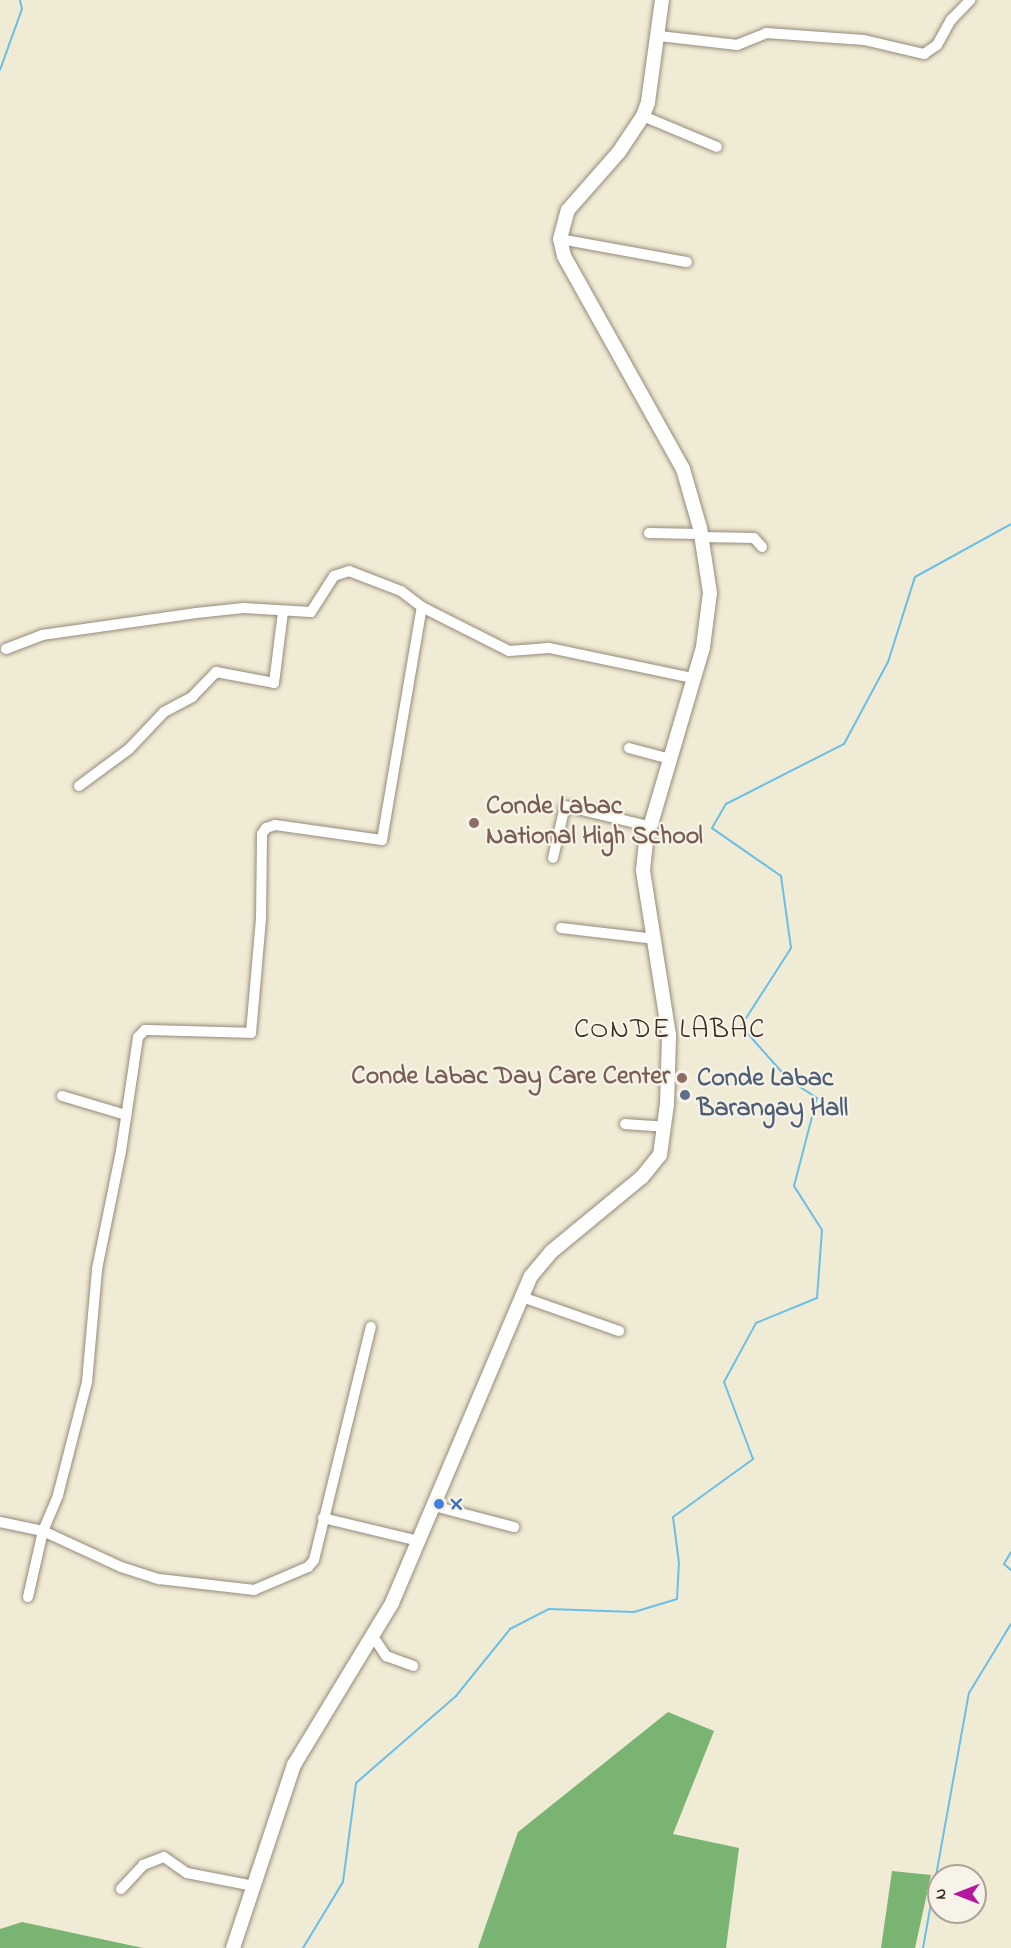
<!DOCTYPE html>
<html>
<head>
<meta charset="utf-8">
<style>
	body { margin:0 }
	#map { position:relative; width:1011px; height:1948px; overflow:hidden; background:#f0ebd5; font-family:"Indie Flower",sans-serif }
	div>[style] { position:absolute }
	.forest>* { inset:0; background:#79b473 }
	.stream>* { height:2px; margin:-1px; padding:0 1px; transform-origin:1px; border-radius:1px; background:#6abfe7 }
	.roads { filter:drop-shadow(0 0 2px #968a7a) drop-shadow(0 0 2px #968a7a) }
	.street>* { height:10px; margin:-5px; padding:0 5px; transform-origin:5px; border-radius:5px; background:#fff }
	.secondary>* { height:14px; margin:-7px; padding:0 7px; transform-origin:7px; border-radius:7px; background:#fff }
	.dots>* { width:16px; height:16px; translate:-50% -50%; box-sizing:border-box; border:3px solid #f7f3e8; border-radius:50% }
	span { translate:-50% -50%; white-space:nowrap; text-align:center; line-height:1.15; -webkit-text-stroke:4.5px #f7f3e8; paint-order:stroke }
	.education-label { font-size:26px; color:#785e54; font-weight:700 }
	.left { translate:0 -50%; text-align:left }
	.right { translate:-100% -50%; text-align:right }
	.service-label { font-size:26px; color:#4e5e75; font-weight:700 }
	.shop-label { font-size:26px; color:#366cbe; font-weight:700 }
	.quarter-label { font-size:28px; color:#3b2a1e; letter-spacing:1.5px }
	.north { position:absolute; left:927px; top:1864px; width:60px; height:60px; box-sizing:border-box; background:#f7f3e8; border:2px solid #aca397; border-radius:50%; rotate:270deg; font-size:16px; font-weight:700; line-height:24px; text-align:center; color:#3b2a1e }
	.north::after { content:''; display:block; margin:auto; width:21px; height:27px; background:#b5179e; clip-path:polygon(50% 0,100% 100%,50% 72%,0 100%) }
</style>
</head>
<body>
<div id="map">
	<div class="forest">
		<div style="clip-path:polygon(668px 1712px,714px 1731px,673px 1834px,739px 1848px,726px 1948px,478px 1948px,518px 1832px)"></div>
		<div style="clip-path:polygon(892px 1871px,931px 1875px,915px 1948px,881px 1948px)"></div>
		<div style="clip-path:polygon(22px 1922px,143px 1948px,0 1948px,0 1929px)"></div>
	</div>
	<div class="stream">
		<div style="left:0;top:70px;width:65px;rotate:-70.2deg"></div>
		<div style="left:22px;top:9px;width:9px;rotate:-103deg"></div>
		<div style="left:1011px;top:1552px;width:14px;rotate:120deg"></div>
		<div style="left:1004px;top:1564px;width:9px;rotate:41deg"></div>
		<div style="left:303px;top:1948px;width:77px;rotate:-58.8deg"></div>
		<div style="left:343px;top:1882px;width:100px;rotate:-82.5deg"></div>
		<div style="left:356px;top:1783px;width:133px;rotate:-41deg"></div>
		<div style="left:456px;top:1696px;width:86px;rotate:-51.1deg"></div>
		<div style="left:510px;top:1629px;width:44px;rotate:-27.1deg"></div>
		<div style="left:549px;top:1609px;width:85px;rotate:2deg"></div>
		<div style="left:634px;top:1612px;width:45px;rotate:-16.8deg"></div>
		<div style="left:677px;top:1599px;width:36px;rotate:-87deg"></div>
		<div style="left:679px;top:1563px;width:46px;rotate:-97.4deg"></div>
		<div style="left:673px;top:1517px;width:99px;rotate:-35.9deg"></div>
		<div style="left:753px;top:1459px;width:82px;rotate:-110.6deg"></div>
		<div style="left:724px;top:1382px;width:67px;rotate:-61.5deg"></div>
		<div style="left:756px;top:1323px;width:66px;rotate:-22.3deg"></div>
		<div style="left:817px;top:1298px;width:68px;rotate:-85.8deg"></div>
		<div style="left:822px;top:1230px;width:52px;rotate:-122.5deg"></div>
		<div style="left:794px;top:1186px;width:91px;rotate:-75.4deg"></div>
		<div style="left:817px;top:1098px;width:35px;rotate:-147deg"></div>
		<div style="left:788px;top:1079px;width:71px;rotate:-131.6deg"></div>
		<div style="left:741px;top:1026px;width:93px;rotate:-57.3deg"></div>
		<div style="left:791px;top:948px;width:73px;rotate:-97.9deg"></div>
		<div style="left:781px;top:876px;width:84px;rotate:-145.2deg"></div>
		<div style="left:712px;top:828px;width:28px;rotate:-60deg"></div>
		<div style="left:726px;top:804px;width:132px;rotate:-27deg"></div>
		<div style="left:844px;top:744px;width:93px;rotate:-61.8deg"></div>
		<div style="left:888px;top:662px;width:89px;rotate:-72.4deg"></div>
		<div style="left:915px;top:577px;width:110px;rotate:-28.9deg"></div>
		<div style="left:923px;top:1948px;width:259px;rotate:-79.8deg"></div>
		<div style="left:969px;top:1693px;width:81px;rotate:-58.7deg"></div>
	</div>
	<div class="roads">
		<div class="street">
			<div style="left:659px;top:36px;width:79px;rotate:6.6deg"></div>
			<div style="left:737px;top:45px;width:31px;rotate:-22deg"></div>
			<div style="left:766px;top:33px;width:98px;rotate:4.1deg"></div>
			<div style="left:864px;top:40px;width:62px;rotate:13.1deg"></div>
			<div style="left:924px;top:54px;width:16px;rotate:-35deg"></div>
			<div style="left:937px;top:45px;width:29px;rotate:-61deg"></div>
			<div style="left:951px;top:20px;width:28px;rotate:-46deg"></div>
			<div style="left:643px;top:116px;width:80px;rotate:22.7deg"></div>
			<div style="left:560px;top:239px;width:129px;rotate:10.3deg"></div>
			<div style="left:649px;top:533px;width:52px;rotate:1.1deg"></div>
			<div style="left:701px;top:537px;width:53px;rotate:1.1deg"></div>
			<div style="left:754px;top:538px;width:12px;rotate:48deg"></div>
			<div style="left:6px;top:649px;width:39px;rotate:-21deg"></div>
			<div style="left:42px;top:635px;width:156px;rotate:-8.1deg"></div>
			<div style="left:196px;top:613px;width:48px;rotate:-5.9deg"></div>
			<div style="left:244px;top:608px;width:67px;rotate:3.4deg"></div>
			<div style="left:311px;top:612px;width:43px;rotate:-57.4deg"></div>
			<div style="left:334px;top:576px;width:16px;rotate:-18deg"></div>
			<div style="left:349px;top:571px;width:56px;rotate:21deg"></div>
			<div style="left:401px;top:591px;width:26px;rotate:37deg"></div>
			<div style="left:422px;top:607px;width:97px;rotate:26.8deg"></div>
			<div style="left:509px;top:651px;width:40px;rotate:-4.3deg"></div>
			<div style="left:549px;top:648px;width:147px;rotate:11.8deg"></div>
			<div style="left:629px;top:748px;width:42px;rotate:15deg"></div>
			<div style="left:79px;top:786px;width:62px;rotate:-36.5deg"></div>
			<div style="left:129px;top:749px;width:51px;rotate:-46.6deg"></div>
			<div style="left:164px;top:712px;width:32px;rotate:-28deg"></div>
			<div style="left:192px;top:697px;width:35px;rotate:-46deg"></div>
			<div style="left:216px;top:672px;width:59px;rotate:10.7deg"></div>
			<div style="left:274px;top:683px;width:72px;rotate:-82.8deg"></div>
			<div style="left:553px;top:858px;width:53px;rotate:-77deg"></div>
			<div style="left:565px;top:806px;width:89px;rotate:13.6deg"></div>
			<div style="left:561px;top:928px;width:95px;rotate:6.7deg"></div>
			<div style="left:62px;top:1096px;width:67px;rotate:16.5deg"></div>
			<div style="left:625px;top:1124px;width:39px;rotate:4deg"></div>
			<div style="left:522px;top:1297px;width:103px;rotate:19.3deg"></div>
			<div style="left:434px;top:1506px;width:83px;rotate:14.7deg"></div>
			<div style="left:323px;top:1518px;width:99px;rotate:13.5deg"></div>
			<div style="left:0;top:1522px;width:44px;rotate:11.8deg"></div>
			<div style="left:43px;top:1531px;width:86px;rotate:24.8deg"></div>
			<div style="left:121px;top:1567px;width:40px;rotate:18deg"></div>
			<div style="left:159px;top:1579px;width:96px;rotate:6.6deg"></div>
			<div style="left:254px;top:1590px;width:59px;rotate:-23.1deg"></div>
			<div style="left:308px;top:1567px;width:9px;rotate:-49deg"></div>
			<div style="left:314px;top:1560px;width:240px;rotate:-76.3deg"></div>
			<div style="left:28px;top:1597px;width:68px;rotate:-77.2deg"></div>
			<div style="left:43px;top:1531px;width:39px;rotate:-67deg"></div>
			<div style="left:58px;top:1495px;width:117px;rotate:-75.6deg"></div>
			<div style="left:87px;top:1382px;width:113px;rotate:-84.9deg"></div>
			<div style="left:97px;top:1269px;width:120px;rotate:-78.5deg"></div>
			<div style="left:121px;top:1151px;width:115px;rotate:-81.5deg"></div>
			<div style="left:138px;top:1037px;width:10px;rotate:-45deg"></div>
			<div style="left:145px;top:1030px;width:106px;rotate:1.6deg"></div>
			<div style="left:251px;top:1033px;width:114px;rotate:-85deg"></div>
			<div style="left:261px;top:919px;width:85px;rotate:-89.3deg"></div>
			<div style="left:262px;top:834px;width:7px;rotate:-56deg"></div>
			<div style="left:266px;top:828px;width:9px;rotate:-18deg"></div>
			<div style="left:275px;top:825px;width:108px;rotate:8deg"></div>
			<div style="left:382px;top:840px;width:236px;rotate:-80.3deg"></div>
			<div style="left:374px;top:1638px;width:22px;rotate:56deg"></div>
			<div style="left:386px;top:1656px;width:29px;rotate:20deg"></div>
			<div style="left:121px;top:1889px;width:33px;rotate:-47deg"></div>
			<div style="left:143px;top:1865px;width:22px;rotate:-21deg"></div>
			<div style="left:164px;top:1857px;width:28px;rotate:35deg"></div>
			<div style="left:187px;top:1873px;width:68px;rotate:11deg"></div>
		</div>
		<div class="secondary">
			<div style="left:233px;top:1948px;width:193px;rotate:-71.6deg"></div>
			<div style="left:294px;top:1765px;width:189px;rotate:-58.8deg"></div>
			<div style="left:392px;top:1603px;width:355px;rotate:-67deg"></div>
			<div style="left:531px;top:1276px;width:31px;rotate:-50deg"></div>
			<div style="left:551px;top:1252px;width:118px;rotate:-39.5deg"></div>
			<div style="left:642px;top:1177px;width:28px;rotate:-51deg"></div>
			<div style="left:660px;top:1155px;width:51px;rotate:-82.2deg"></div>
			<div style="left:667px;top:1104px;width:69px;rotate:-88.3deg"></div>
			<div style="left:669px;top:1035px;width:167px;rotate:-99deg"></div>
			<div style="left:643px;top:870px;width:29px;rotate:-84deg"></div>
			<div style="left:646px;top:841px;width:202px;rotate:-73.6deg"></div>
			<div style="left:703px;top:647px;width:54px;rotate:-82.6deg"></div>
			<div style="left:710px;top:593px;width:66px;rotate:-98.7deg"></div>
			<div style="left:700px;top:528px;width:61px;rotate:-106.1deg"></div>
			<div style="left:683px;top:469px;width:244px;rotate:-119.2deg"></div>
			<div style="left:564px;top:256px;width:17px;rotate:-103deg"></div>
			<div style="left:560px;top:239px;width:30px;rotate:-75deg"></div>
			<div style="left:568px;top:210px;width:77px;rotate:-48.7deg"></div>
			<div style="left:619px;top:152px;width:43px;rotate:-56.3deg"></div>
			<div style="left:643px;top:116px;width:15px;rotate:-70deg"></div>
			<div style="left:648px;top:102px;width:103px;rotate:-82.2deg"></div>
		</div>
	</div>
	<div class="dots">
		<div style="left:474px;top:823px;background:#8d6e63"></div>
		<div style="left:682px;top:1078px;background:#8d6e63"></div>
		<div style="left:685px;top:1095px;background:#5c6f8a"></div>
		<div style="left:439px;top:1504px;background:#3f7fe0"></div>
	</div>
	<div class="education-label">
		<span class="left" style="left:486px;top:823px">Conde Labac<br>National High School</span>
		<span class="right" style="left:670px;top:1078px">Conde Labac Day Care Center</span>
	</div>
	<div class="service-label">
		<span class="left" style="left:697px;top:1095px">Conde Labac<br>Barangay Hall</span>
	</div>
	<div class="shop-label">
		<span class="left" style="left:451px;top:1504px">x</span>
	</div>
	<div class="quarter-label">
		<span style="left:670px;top:1031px">CONDE LABAC</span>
	</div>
	<div class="north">N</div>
</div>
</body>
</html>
